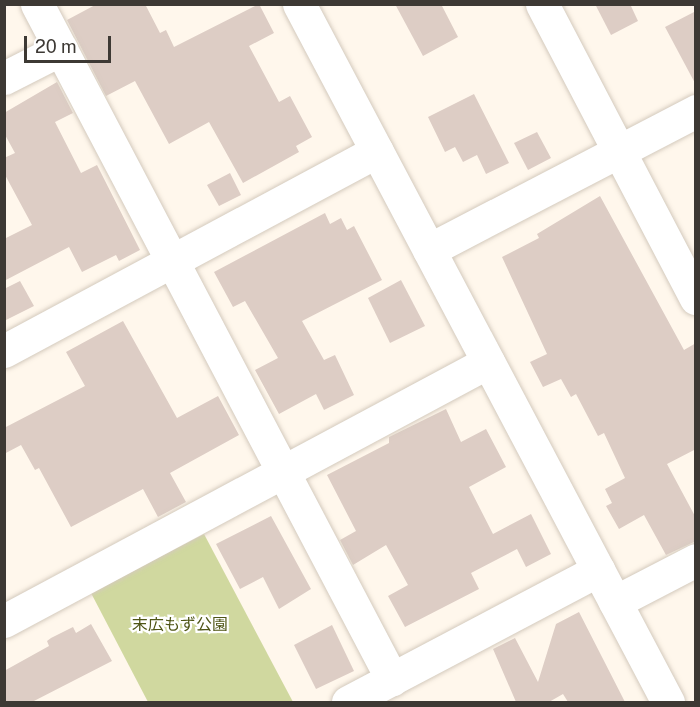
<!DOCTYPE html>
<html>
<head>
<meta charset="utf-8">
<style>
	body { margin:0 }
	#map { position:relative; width:700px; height:707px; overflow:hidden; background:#fff7ec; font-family:"Public Sans","Noto Sans JP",sans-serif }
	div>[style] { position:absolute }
	.green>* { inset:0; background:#d0d89f }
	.building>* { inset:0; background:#ddcdc5 }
	.roads { filter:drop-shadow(0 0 2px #d4cabd) drop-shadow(0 0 2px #d4cabd) }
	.minor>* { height:33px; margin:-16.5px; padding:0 16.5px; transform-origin:16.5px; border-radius:16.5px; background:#fff }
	span { translate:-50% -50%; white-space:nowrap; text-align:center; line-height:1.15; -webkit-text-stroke:4.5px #fff; paint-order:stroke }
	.park-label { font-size:16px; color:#4f5516 }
	.frame { position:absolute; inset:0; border:6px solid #3d3934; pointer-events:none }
	.scale { position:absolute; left:24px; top:36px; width:87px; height:27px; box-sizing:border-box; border:3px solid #3d3934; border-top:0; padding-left:8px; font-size:18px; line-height:21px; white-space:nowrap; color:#3d3934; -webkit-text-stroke:4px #fff; paint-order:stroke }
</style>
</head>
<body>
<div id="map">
	<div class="green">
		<div style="clip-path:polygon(204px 534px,293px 702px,148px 702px,91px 593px)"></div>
	</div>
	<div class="building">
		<div style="clip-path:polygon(97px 4px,145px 4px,160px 33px,166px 30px,174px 47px,259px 4px,274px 33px,249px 46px,279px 102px,290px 96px,312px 137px,296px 146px,299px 152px,243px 183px,209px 122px,169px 144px,135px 81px,106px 96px,67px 20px)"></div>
		<div style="clip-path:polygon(395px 4px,441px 4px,458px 37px,423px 56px)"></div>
		<div style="clip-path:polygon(595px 4px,630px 4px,638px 21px,611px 35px)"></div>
		<div style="clip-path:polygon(696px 11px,696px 85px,665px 27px)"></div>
		<div style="clip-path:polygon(57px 82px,73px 113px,55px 122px,81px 173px,97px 165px,140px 250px,119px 261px,116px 255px,82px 272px,69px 247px,4px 281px,4px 239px,32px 225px,4px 173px,4px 158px,15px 153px,4px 133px,4px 113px)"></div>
		<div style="clip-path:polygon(474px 94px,509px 163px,486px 174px,477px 155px,463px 162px,455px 147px,445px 152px,428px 117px)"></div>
		<div style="clip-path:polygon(537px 132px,551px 158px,528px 170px,514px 143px)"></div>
		<div style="clip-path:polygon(230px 173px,241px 195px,219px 206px,207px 185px)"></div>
		<div style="clip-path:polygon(600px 196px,684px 350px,696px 343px,696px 449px,667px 464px,696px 518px,696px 541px,666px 555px,644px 515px,619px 529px,606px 506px,612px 503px,605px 489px,625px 478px,604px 433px,598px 436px,576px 394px,571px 397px,561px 379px,543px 387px,530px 362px,547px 354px,502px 257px,539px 238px,537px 234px)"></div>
		<div style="clip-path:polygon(325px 213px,330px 224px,341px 218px,347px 230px,354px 226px,382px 280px,302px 321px,324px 360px,335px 355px,354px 395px,324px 410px,316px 394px,279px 414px,255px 370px,278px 358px,245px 301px,233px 307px,214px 272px)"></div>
		<div style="clip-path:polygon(401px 280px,425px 326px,390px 343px,368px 298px)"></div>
		<div style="clip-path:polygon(20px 281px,34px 306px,4px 321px,4px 289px)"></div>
		<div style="clip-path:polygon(123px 321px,177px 418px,218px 396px,239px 435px,170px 473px,186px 502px,158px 517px,143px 489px,71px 527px,39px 468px,35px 470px,21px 445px,4px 454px,4px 428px,85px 386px,66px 352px)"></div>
		<div style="clip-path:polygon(446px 409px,461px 442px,486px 429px,506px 467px,469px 487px,493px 534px,531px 514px,551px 554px,526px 567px,517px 549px,471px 573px,479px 589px,405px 627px,388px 596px,408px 585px,386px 545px,353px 565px,340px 540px,356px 531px,327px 475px,389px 443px,389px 437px)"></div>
		<div style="clip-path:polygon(271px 516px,311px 589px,279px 609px,263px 577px,240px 589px,216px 544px)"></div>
		<div style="clip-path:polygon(579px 612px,625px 702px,568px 702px,563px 694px,549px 702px,516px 702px,493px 649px,515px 638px,538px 682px,556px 624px)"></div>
		<div style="clip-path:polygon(91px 624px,112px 661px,32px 702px,4px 702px,4px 671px,49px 646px,47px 641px,51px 638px,73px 627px,76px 633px)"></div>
		<div style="clip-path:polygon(332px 625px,354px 671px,316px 689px,294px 645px)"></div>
	</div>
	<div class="roads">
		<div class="minor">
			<div style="left:37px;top:4px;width:763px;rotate:62.26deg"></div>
			<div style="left:299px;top:4px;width:790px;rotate:62.14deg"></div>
			<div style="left:542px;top:4px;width:332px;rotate:62.4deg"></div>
			<div style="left:4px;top:78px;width:64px;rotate:-27deg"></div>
			<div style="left:429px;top:250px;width:301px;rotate:-27.5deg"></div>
			<div style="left:4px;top:351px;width:423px;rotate:-28.2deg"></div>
			<div style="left:615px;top:602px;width:91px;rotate:-27.4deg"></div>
			<div style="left:4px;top:621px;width:549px;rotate:-28.15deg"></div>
			<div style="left:348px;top:702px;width:283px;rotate:-27.8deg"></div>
		</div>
	</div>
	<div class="park-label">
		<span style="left:180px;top:625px">末広もず公園</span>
	</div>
	<div class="frame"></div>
	<div class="scale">20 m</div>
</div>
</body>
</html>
